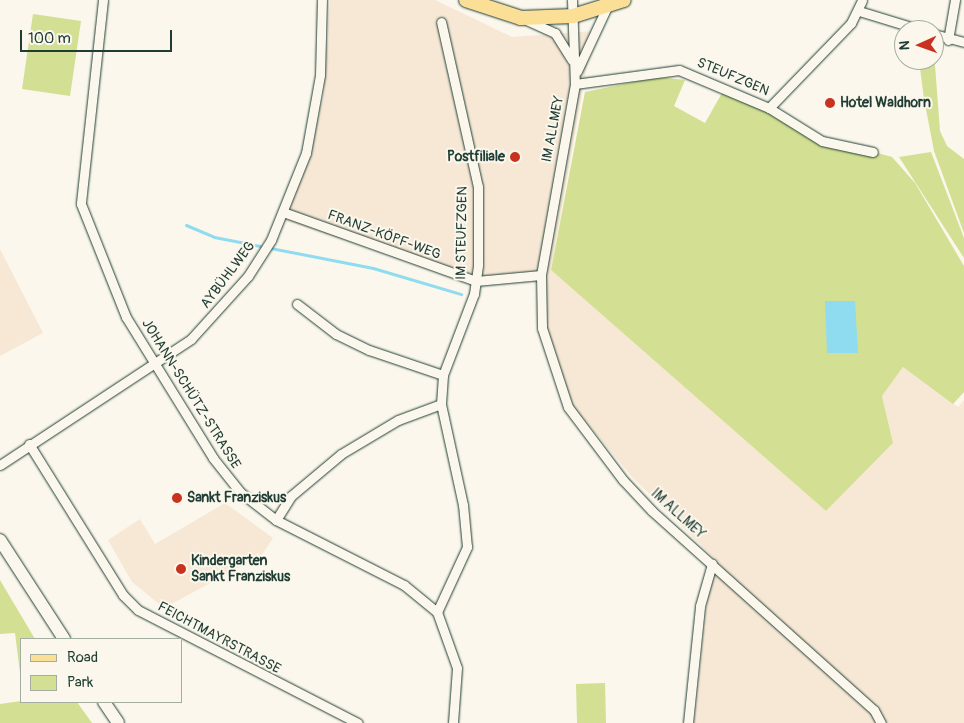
<!DOCTYPE html>
<html>
<head>
<meta charset="utf-8">
<style>
	body { margin:0 }
	#map { position:relative; width:964px; height:723px; overflow:hidden; background:#fbf7ec; font-family:Pangolin,sans-serif }
	div>[style] { position:absolute }
	.built>* { inset:0; background:#f7e8d5 }
	.green>* { inset:0; background:#d3df92 }
	.water>* { inset:0; background:#8fdbef }
	.stream>* { height:3px; margin:-1.5px; padding:0 1.5px; transform-origin:1.5px; border-radius:1.5px; background:#8fdbef }
	.roads { filter:drop-shadow(0 0 1px #1f3d34) drop-shadow(0 0 1px #1f3d34) }
	.minor>* { height:9px; margin:-4.5px; padding:0 4.5px; transform-origin:4.5px; border-radius:4.5px; background:#fbf7ec }
	.secondary>* { height:12px; margin:-6px; padding:0 6px; transform-origin:6px; border-radius:6px; background:#fbf7ec }
	.primary>* { height:14px; margin:-7px; padding:0 7px; transform-origin:7px; border-radius:7px; background:#fbdf96 }
	.dots>* { width:14px; height:14px; translate:-50% -50%; box-sizing:border-box; border:2px solid #fbf7ec; border-radius:50% }
	span { translate:-50% -50%; white-space:nowrap; text-align:center; line-height:1.15; -webkit-text-stroke:4px #fbf7ec; paint-order:stroke }
	.street-label { font-size:14px; color:#1f3d34 }
	.poi-label { font-size:14px; color:#1f3d34; font-weight:700 }
	.left { translate:0 -50%; text-align:left }
	.right { translate:-100% -50%; text-align:right }
	.legend { position:absolute; left:20px; top:638px; width:162px; height:65px; box-sizing:border-box; background:#fbf7ec; border:1px solid #a3ada2; margin:0; padding:6px 9px; list-style:none; font-size:15px; color:#1f3d34 }
	.legend li { display:flex; align-items:center; gap:10px; height:25px }
	.legend b { width:25px; border:1px solid #a3ada2 }
	.north { position:absolute; left:894px; top:20px; width:50px; height:50px; box-sizing:border-box; background:#fbf7ec; border:1px solid #a3ada2; border-radius:50%; rotate:268deg; font-size:14px; font-weight:700; line-height:20px; text-align:center; color:#1f3d34 }
	.north::after { content:''; display:block; margin:auto; width:18px; height:22px; background:#c8321e; clip-path:polygon(50% 0,100% 100%,50% 72%,0 100%) }
	.scale { position:absolute; left:20px; top:30px; width:152px; height:22px; box-sizing:border-box; border:2px solid #1f3d34; border-top:0; padding-left:6px; font-size:15px; line-height:18px; white-space:nowrap; color:#1f3d34; -webkit-text-stroke:4px #fbf7ec; paint-order:stroke }
</style>
</head>
<body>
<div id="map">
	<div class="built">
		<div style="clip-path:polygon(330px 0,435px 0,512px 37px,593px 31px,551px 270px,826px 511px,893px 443px,882px 396px,903px 367px,958px 407px,964px 400px,964px 723px,694px 723px,709px 580px,718px 562px,632px 477px,573px 406px,547px 329px,546px 271px,480px 285px,284px 220px,323px 99px)"></div>
		<div style="clip-path:polygon(0 249px,43px 333px,0 356px)"></div>
		<div style="clip-path:polygon(225px 503px,273px 538px,262px 555px,164px 608px,132px 582px,108px 540px,140px 519px,155px 544px)"></div>
	</div>
	<div class="green">
		<div style="clip-path:polygon(33px 14px,81px 21px,70px 96px,22px 89px)"></div>
		<div style="clip-path:polygon(934px 52px,940px 131px,947px 146px,964px 159px,964px 233px,934px 151px,924px 99px,919px 60px,934px 60px)"></div>
		<div style="clip-path:polygon(658px 77px,685px 80px,674px 106px,705px 123px,722px 93px,767px 111px,801px 132px,892px 157px,915px 183px,964px 266px,964px 392px,953px 404px,903px 367px,882px 396px,893px 443px,826px 511px,551px 270px,585px 92px)"></div>
		<div style="clip-path:polygon(931px 152px,964px 238px,964px 258px,899px 157px)"></div>
		<div style="clip-path:polygon(0 580px,35px 639px,21px 639px,21px 681px,15px 633px,0 634px)"></div>
		<div style="clip-path:polygon(605px 683px,606px 723px,577px 723px,576px 684px)"></div>
		<div style="clip-path:polygon(21px 701px,77px 702px,92px 723px,0 723px,0 704px)"></div>
	</div>
	<div class="water">
		<div style="clip-path:polygon(825px 301px,855px 301px,858px 353px,827px 353px)"></div>
	</div>
	<div class="stream">
		<div style="left:186px;top:225px;width:30px;rotate:23deg"></div>
		<div style="left:214px;top:237px;width:162px;rotate:11deg"></div>
		<div style="left:373px;top:268px;width:92px;rotate:16.5deg"></div>
	</div>
	<div class="roads">
		<div class="minor">
			<div style="left:103px;top:0;width:205px;rotate:96.2deg"></div>
			<div style="left:81px;top:204px;width:122px;rotate:68.3deg"></div>
			<div style="left:126px;top:317px;width:166px;rotate:58.3deg"></div>
			<div style="left:213px;top:458px;width:43px;rotate:51.5deg"></div>
			<div style="left:240px;top:492px;width:46px;rotate:37.9deg"></div>
			<div style="left:276px;top:520px;width:144px;rotate:26.9deg"></div>
			<div style="left:404px;top:585px;width:43px;rotate:39.3deg"></div>
			<div style="left:437px;top:612px;width:59px;rotate:70.3deg"></div>
			<div style="left:457px;top:668px;width:55px;rotate:94.2deg"></div>
			<div style="left:572px;top:0;width:84px;rotate:88deg"></div>
			<div style="left:575px;top:84px;width:194px;rotate:100.1deg"></div>
			<div style="left:541px;top:275px;width:53px;rotate:88.9deg"></div>
			<div style="left:542px;top:328px;width:83px;rotate:71.8deg"></div>
			<div style="left:568px;top:407px;width:91px;rotate:53deg"></div>
			<div style="left:623px;top:480px;width:42px;rotate:46.9deg"></div>
			<div style="left:652px;top:511px;width:298px;rotate:41.9deg"></div>
			<div style="left:874px;top:710px;width:15px;rotate:62deg"></div>
			<div style="left:859px;top:11px;width:65px;rotate:17deg"></div>
			<div style="left:526px;top:20px;width:32px;rotate:24deg"></div>
			<div style="left:555px;top:33px;width:32px;rotate:58deg"></div>
			<div style="left:934px;top:34px;width:31px;rotate:15deg"></div>
			<div style="left:948px;top:40px;width:41px;rotate:-80.1deg"></div>
			<div style="left:577px;top:71px;width:71px;rotate:-64.9deg"></div>
			<div style="left:575px;top:84px;width:105px;rotate:-7.7deg"></div>
			<div style="left:679px;top:70px;width:98px;rotate:22.9deg"></div>
			<div style="left:769px;top:108px;width:118px;rotate:-46deg"></div>
			<div style="left:851px;top:23px;width:25px;rotate:-64deg"></div>
			<div style="left:769px;top:108px;width:62px;rotate:31.9deg"></div>
			<div style="left:822px;top:141px;width:52px;rotate:12.2deg"></div>
			<div style="left:283px;top:212px;width:205px;rotate:19.7deg"></div>
			<div style="left:476px;top:281px;width:65px;rotate:-5.3deg"></div>
			<div style="left:297px;top:304px;width:49px;rotate:37.6deg"></div>
			<div style="left:336px;top:334px;width:37px;rotate:26deg"></div>
			<div style="left:369px;top:350px;width:78px;rotate:18.7deg"></div>
			<div style="left:29px;top:444px;width:178px;rotate:58.1deg"></div>
			<div style="left:123px;top:595px;width:21px;rotate:45deg"></div>
			<div style="left:138px;top:610px;width:247px;rotate:27.2deg"></div>
			<div style="left:0;top:465px;width:229px;rotate:-33.4deg"></div>
			<div style="left:191px;top:339px;width:85px;rotate:-47.9deg"></div>
			<div style="left:248px;top:276px;width:43px;rotate:-57.4deg"></div>
			<div style="left:271px;top:240px;width:94px;rotate:-68.1deg"></div>
			<div style="left:306px;top:153px;width:79px;rotate:-79.8deg"></div>
			<div style="left:320px;top:75px;width:75px;rotate:-88.5deg"></div>
			<div style="left:276px;top:520px;width:28px;rotate:-58deg"></div>
			<div style="left:291px;top:496px;width:65px;rotate:-40deg"></div>
			<div style="left:341px;top:454px;width:66px;rotate:-30.8deg"></div>
			<div style="left:398px;top:420px;width:46px;rotate:-20.4deg"></div>
			<div style="left:437px;top:612px;width:72px;rotate:-65.2deg"></div>
			<div style="left:467px;top:547px;width:42px;rotate:-95.4deg"></div>
			<div style="left:463px;top:505px;width:103px;rotate:-102.3deg"></div>
			<div style="left:441px;top:404px;width:29px;rotate:-86deg"></div>
			<div style="left:443px;top:375px;width:87px;rotate:-69.1deg"></div>
			<div style="left:474px;top:294px;width:30px;rotate:-82deg"></div>
			<div style="left:478px;top:264px;width:77px;rotate:-90deg"></div>
			<div style="left:478px;top:187px;width:169px;rotate:-102.6deg"></div>
			<div style="left:688px;top:723px;width:118px;rotate:-84.1deg"></div>
			<div style="left:700px;top:606px;width:44px;rotate:-74.1deg"></div>
		</div>
		<div class="secondary">
			<div style="left:0;top:540px;width:118px;rotate:57.1deg"></div>
			<div style="left:104px;top:702px;width:25px;rotate:56deg"></div>
		</div>
		<div class="primary">
			<div style="left:466px;top:0;width:58px;rotate:18.1deg"></div>
			<div style="left:521px;top:18px;width:52px;rotate:-2.2deg"></div>
			<div style="left:573px;top:16px;width:53px;rotate:-17.4deg"></div>
		</div>
	</div>
	<div class="dots">
		<div style="left:830px;top:103px;background:#c8321e"></div>
		<div style="left:515px;top:157px;background:#c8321e"></div>
		<div style="left:177px;top:498px;background:#c8321e"></div>
		<div style="left:181px;top:569px;background:#c8321e"></div>
	</div>
	<div class="street-label">
		<span style="left:733px;top:77px;rotate:23deg">STEUFZGEN</span>
		<span style="left:553px;top:129px;rotate:-79deg">IM ALLMEY</span>
		<span style="left:462px;top:233px;rotate:-89deg">IM STEUFZGEN</span>
		<span style="left:384px;top:235px;rotate:20deg">FRANZ-KÖPF-WEG</span>
		<span style="left:228px;top:275px;rotate:-53deg">AYBÜHLWEG</span>
		<span style="left:191px;top:394px;rotate:58deg">JOHANN-SCHÜTZ-STRASSE</span>
		<span style="left:678px;top:514px;rotate:42deg">IM ALLMEY</span>
		<span style="left:219px;top:638px;rotate:28deg">FEICHTMAYRSTRASSE</span>
	</div>
	<div class="poi-label">
		<span class="left" style="left:840px;top:103px">Hotel Waldhorn</span>
		<span class="right" style="left:505px;top:157px">Postfiliale</span>
		<span class="left" style="left:187px;top:498px">Sankt Franziskus</span>
		<span class="left" style="left:191px;top:569px">Kindergarten<br>Sankt Franziskus</span>
	</div>
	<ul class="legend">
	<li><b style="height:6px;background:#fbdf96"></b>Road</li>
	<li><b style="height:14px;background:#d3df92"></b>Park</li>
	</ul>
	<div class="north">N</div>
	<div class="scale">100 m</div>
</div>
</body>
</html>
